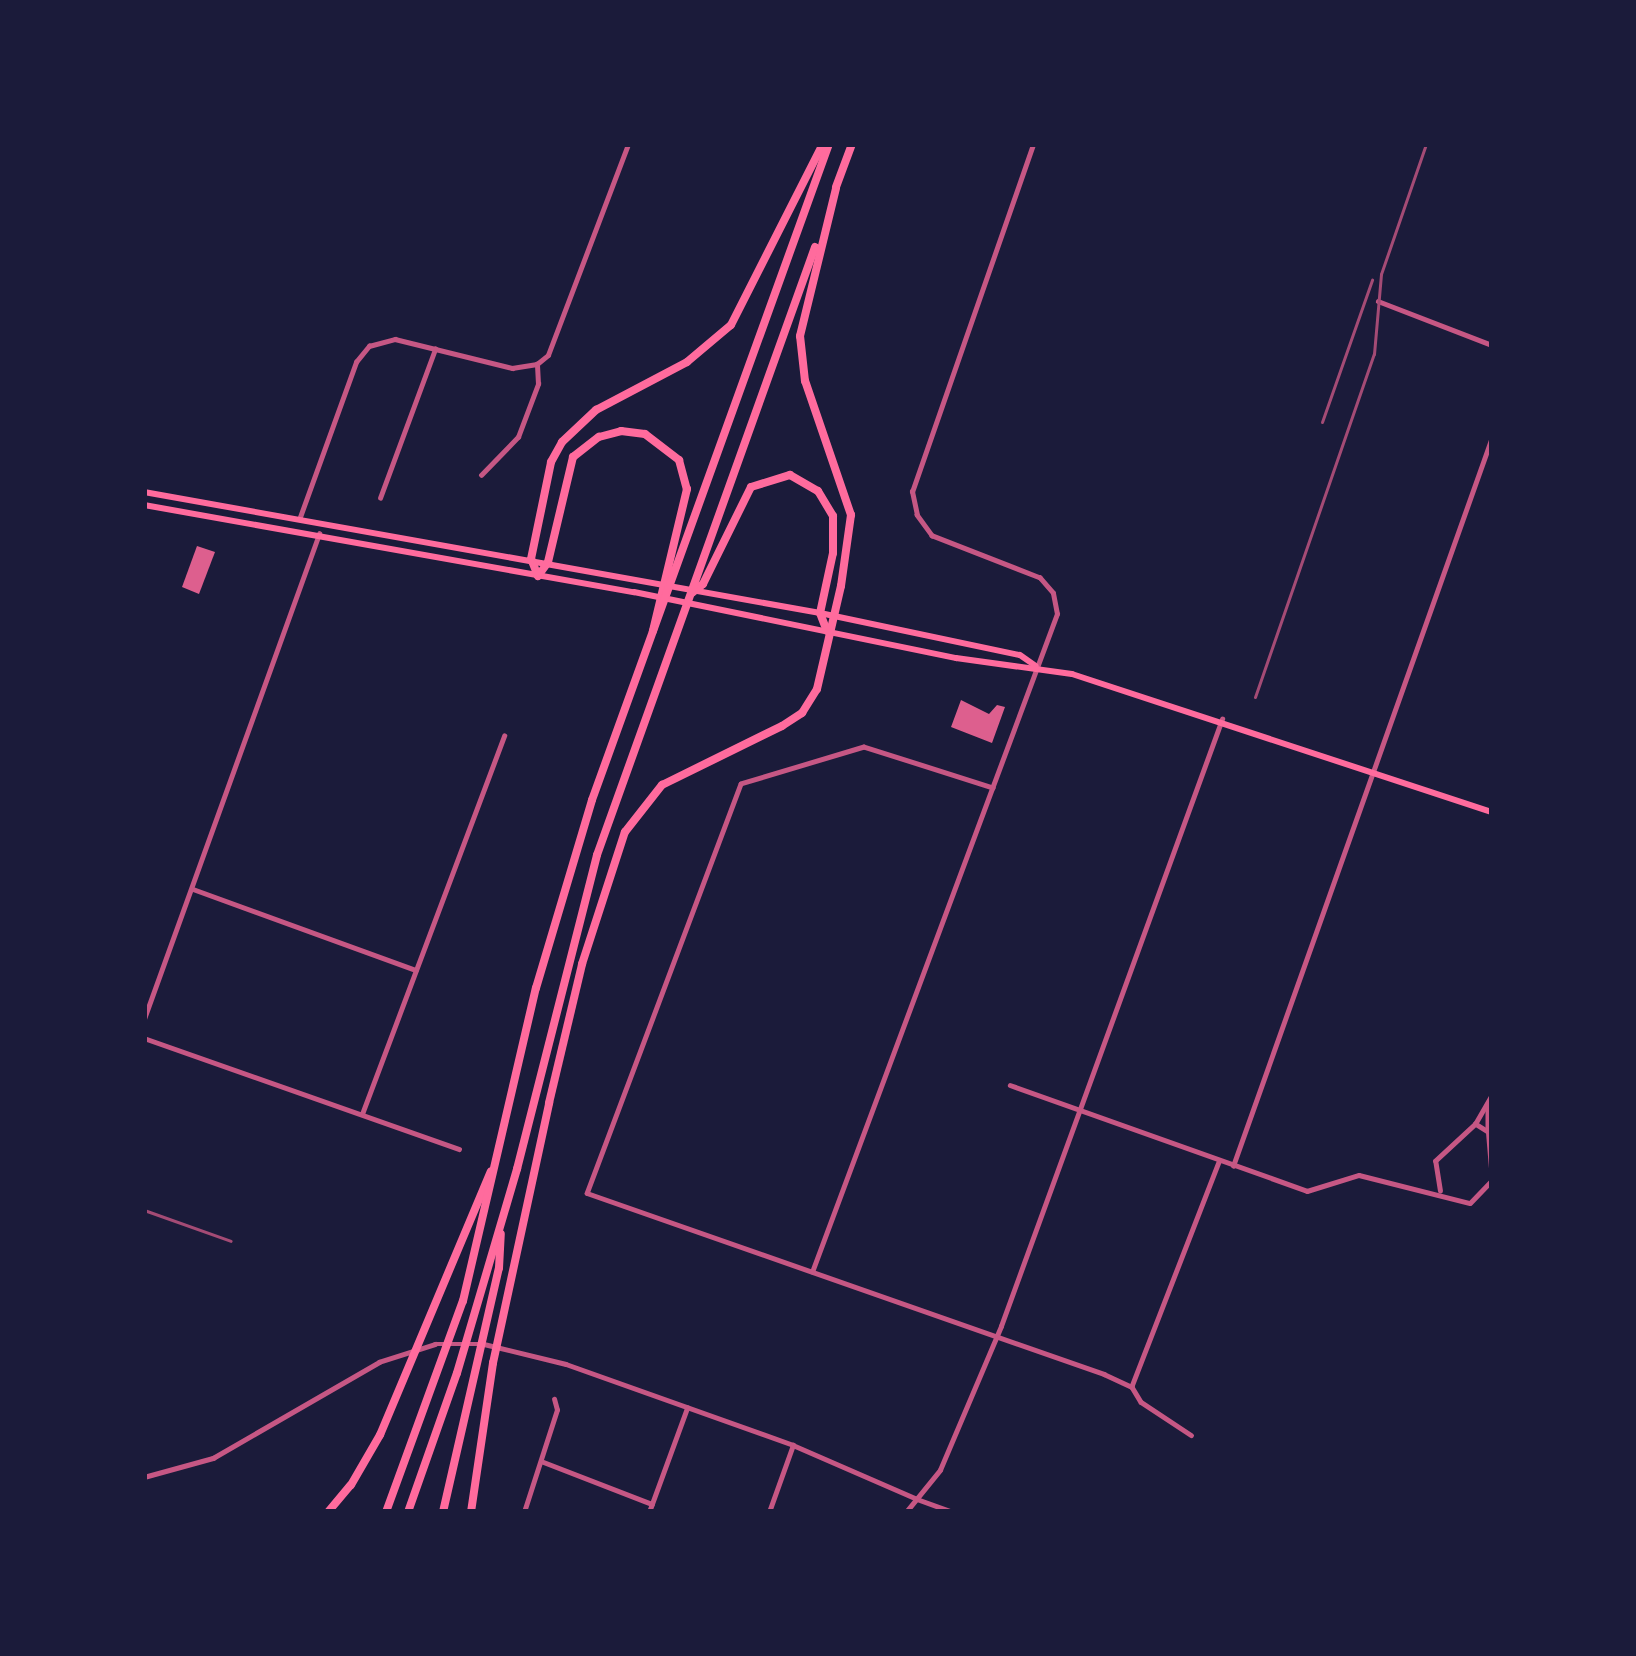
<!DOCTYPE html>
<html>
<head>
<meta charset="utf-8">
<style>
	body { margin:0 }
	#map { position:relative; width:1636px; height:1656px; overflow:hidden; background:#1b1b3a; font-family:"Libre Baskerville",serif }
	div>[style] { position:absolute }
	.building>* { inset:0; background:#dd5f8e }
	.minor>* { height:4.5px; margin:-2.25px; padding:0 2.25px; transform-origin:2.25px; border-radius:2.25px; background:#c65784 }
	.tertiary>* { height:4.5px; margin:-2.25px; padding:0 2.25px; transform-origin:2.25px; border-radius:2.25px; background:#c65784 }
	.secondary>* { height:6px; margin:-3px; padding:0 3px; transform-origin:3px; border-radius:3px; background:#ff6b9d }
	.motorway>* { height:8px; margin:-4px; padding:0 4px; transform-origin:4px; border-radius:4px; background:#ff6b9d }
	.rail>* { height:3px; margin:-1.5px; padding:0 1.5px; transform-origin:1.5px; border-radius:1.5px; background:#a44b75 }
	span { translate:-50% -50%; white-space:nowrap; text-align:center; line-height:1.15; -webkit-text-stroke:12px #1b1b3a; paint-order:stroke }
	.frame { position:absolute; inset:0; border:147px solid #1b1b3a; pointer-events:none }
</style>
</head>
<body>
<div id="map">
	<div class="building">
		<div style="clip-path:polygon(197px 546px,215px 552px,199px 594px,182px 587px)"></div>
		<div style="clip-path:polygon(961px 700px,989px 714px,997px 705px,1005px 707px,992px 743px,951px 727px)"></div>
	</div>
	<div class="minor">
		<div style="left:1378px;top:301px;width:122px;rotate:21.1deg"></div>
		<div style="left:481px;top:475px;width:53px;rotate:-45.8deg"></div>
		<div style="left:518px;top:437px;width:57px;rotate:-69.3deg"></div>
		<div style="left:538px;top:384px;width:20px;rotate:-93deg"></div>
		<div style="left:380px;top:498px;width:159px;rotate:-69.7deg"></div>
		<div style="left:300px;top:517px;width:165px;rotate:-70.1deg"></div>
		<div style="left:356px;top:362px;width:21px;rotate:-51deg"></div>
		<div style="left:369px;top:346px;width:27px;rotate:-15deg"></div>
		<div style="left:395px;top:339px;width:121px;rotate:13.9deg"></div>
		<div style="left:512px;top:368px;width:25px;rotate:-9deg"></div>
		<div style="left:537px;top:364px;width:14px;rotate:-39deg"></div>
		<div style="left:548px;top:355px;width:226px;rotate:-69.2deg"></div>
		<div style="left:993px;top:788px;width:135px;rotate:-162.4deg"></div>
		<div style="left:864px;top:747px;width:128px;rotate:163.3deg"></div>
		<div style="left:741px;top:784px;width:437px;rotate:110.6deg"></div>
		<div style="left:587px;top:1193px;width:548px;rotate:19.29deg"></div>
		<div style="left:1104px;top:1374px;width:31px;rotate:25deg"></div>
		<div style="left:1132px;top:1387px;width:17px;rotate:59deg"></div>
		<div style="left:1141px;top:1402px;width:60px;rotate:33.4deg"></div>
		<div style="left:193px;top:889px;width:237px;rotate:20deg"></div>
		<div style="left:144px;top:1019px;width:516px;rotate:-70.16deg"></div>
		<div style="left:144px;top:1038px;width:334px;rotate:19.4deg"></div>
		<div style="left:1010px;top:1085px;width:315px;rotate:19.6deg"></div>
		<div style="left:1307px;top:1191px;width:54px;rotate:-17.1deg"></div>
		<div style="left:1359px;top:1175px;width:114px;rotate:14.2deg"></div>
		<div style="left:1470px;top:1203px;width:32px;rotate:-46deg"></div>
		<div style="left:1492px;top:1180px;width:48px;rotate:-94.8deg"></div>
		<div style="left:1488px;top:1132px;width:15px;rotate:-148deg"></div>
		<div style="left:1488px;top:1106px;width:24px;rotate:90deg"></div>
		<div style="left:362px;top:1114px;width:404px;rotate:-69.4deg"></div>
		<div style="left:1233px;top:1166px;width:774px;rotate:-70.44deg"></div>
		<div style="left:1440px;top:1191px;width:30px;rotate:-99deg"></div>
		<div style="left:1435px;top:1161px;width:54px;rotate:-42.8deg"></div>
		<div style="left:1475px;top:1124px;width:34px;rotate:-60deg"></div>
		<div style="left:812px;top:1272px;width:702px;rotate:-69.58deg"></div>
		<div style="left:1057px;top:614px;width:21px;rotate:-101deg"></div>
		<div style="left:1053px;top:593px;width:20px;rotate:-131deg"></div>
		<div style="left:1040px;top:578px;width:116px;rotate:-158.7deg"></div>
		<div style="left:932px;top:536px;width:26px;rotate:-126deg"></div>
		<div style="left:917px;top:515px;width:24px;rotate:-102deg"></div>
		<div style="left:912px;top:492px;width:368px;rotate:-70.8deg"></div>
		<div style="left:1132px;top:1385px;width:240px;rotate:-68.8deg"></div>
		<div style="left:541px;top:1461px;width:119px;rotate:21.2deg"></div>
		<div style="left:917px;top:1499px;width:38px;rotate:20deg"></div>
		<div style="left:524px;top:1512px;width:107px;rotate:-72.1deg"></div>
		<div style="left:557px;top:1410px;width:11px;rotate:-105deg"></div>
		<div style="left:649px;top:1512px;width:111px;rotate:-69.9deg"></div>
		<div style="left:769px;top:1512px;width:71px;rotate:-70.3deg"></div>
	</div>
	<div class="tertiary">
		<div style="left:144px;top:1477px;width:72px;rotate:-15.4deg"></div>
		<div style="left:213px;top:1458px;width:192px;rotate:-30deg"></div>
		<div style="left:379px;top:1362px;width:59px;rotate:-17.8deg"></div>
		<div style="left:435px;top:1344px;width:49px"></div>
		<div style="left:484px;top:1344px;width:84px;rotate:13.7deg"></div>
		<div style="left:566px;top:1364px;width:241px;rotate:19.6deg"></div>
		<div style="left:793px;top:1445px;width:135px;rotate:23.5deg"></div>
		<div style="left:906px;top:1512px;width:54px;rotate:-51deg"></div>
		<div style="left:940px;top:1470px;width:156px;rotate:-67deg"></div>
		<div style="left:1001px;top:1326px;width:646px;rotate:-69.99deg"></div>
	</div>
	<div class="secondary">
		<div style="left:144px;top:492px;width:687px;rotate:10.15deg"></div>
		<div style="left:820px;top:613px;width:204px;rotate:11.9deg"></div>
		<div style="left:1020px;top:655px;width:19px;rotate:35deg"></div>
		<div style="left:144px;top:505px;width:498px;rotate:10.1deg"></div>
		<div style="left:634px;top:592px;width:329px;rotate:11.6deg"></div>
		<div style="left:956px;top:658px;width:117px;rotate:7.9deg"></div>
		<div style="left:1072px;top:674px;width:442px;rotate:18.2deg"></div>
	</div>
	<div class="motorway">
		<div style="left:836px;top:187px;width:46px;rotate:-69.6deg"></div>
		<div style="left:538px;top:576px;width:18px;rotate:-112deg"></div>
		<div style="left:531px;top:559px;width:99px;rotate:-78.3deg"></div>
		<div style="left:551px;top:462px;width:23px;rotate:-61deg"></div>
		<div style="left:562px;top:442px;width:47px;rotate:-43.3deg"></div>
		<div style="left:596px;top:410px;width:103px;rotate:-27.8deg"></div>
		<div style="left:687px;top:362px;width:57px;rotate:-40.1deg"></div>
		<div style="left:731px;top:325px;width:203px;rotate:-63.1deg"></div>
		<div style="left:538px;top:576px;width:17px;rotate:-54deg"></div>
		<div style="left:548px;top:562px;width:108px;rotate:-76.6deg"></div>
		<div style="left:573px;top:457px;width:33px;rotate:-38deg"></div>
		<div style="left:599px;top:437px;width:23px;rotate:-15deg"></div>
		<div style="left:621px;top:431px;width:24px;rotate:7deg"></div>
		<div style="left:645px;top:434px;width:43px;rotate:37.4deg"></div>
		<div style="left:679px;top:460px;width:30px;rotate:75deg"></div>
		<div style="left:687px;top:489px;width:146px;rotate:103.5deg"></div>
		<div style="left:692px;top:593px;width:14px;rotate:-39deg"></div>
		<div style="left:703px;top:584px;width:108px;rotate:-63.7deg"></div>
		<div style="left:751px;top:487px;width:41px;rotate:-17.1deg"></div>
		<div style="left:790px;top:475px;width:32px;rotate:30deg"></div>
		<div style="left:818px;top:491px;width:29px;rotate:59deg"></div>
		<div style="left:833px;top:516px;width:37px;rotate:90deg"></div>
		<div style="left:833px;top:553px;width:61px;rotate:102.2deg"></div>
		<div style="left:820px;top:613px;width:19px;rotate:69deg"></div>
		<div style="left:328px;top:1512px;width:35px;rotate:-50deg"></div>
		<div style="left:351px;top:1485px;width:58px;rotate:-59.9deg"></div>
		<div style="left:380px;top:1435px;width:286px;rotate:-67.2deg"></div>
		<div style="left:386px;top:1512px;width:225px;rotate:-70deg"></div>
		<div style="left:463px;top:1301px;width:321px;rotate:-76.9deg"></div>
		<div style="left:536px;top:988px;width:196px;rotate:-73.4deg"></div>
		<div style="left:592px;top:800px;width:697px;rotate:-70.14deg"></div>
		<div style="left:408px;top:1512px;width:147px;rotate:-70.6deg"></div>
		<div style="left:457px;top:1373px;width:213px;rotate:-73.6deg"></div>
		<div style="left:517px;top:1169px;width:324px;rotate:-75.7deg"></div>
		<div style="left:597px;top:855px;width:646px;rotate:-70.27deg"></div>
		<div style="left:443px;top:1512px;width:250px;rotate:-77.1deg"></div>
		<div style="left:499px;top:1268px;width:34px;rotate:-87deg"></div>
		<div style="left:471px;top:1512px;width:151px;rotate:-81.6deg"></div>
		<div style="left:493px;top:1363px;width:266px;rotate:-77.8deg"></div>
		<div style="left:549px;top:1103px;width:143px;rotate:-76.6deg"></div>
		<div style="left:582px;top:964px;width:139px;rotate:-72deg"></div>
		<div style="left:625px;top:832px;width:60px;rotate:-51.8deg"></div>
		<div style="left:662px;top:785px;width:134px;rotate:-26.2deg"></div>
		<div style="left:782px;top:726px;width:24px;rotate:-33deg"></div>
		<div style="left:802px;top:713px;width:28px;rotate:-58deg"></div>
		<div style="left:817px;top:689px;width:106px;rotate:-76.9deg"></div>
		<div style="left:841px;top:586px;width:72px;rotate:-82deg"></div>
		<div style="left:851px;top:515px;width:142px;rotate:-108.9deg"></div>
		<div style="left:805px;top:381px;width:45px;rotate:-96.3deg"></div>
		<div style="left:800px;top:336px;width:152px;rotate:-76.3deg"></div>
	</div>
	<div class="rail">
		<div style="left:1322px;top:422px;width:151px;rotate:-70.6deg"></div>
		<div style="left:1255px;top:697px;width:363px;rotate:-70.9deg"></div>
		<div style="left:1374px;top:354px;width:80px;rotate:-85deg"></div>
		<div style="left:1381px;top:274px;width:138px;rotate:-70.9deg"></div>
		<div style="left:144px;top:1210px;width:92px;rotate:19.6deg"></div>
	</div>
	<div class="frame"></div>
</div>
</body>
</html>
